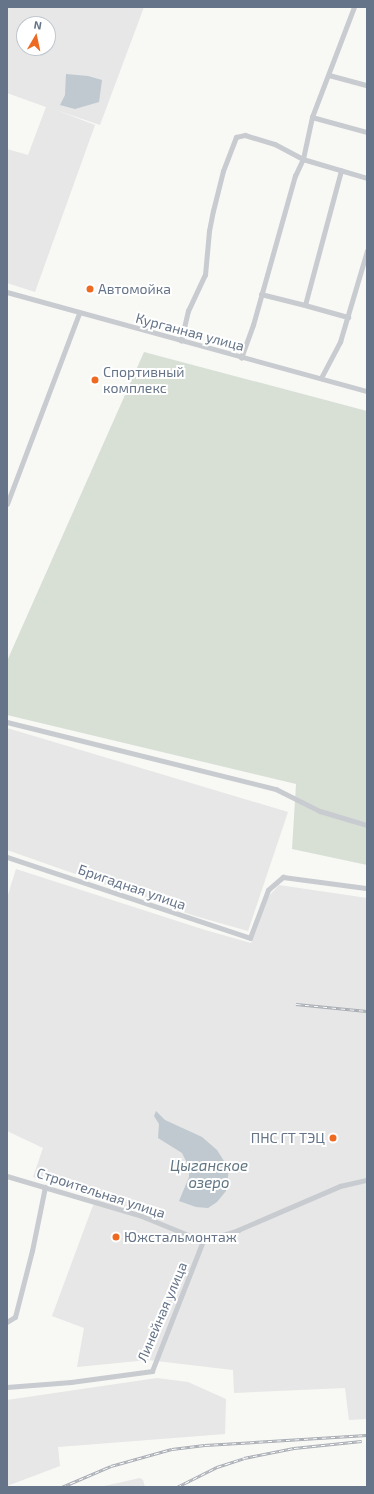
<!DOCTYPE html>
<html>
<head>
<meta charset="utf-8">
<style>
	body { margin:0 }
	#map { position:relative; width:374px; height:1494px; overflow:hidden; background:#f8f8f5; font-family:"Exo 2",sans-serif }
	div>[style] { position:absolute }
	.built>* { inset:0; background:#e6e7e6 }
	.green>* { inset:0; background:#d8e0d6 }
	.water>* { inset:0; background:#bfc9cf }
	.street>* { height:4.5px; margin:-2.25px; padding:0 2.25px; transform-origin:2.25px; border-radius:2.25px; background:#c8cbcf }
	.rail>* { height:3px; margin-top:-1.5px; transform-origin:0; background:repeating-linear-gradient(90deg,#fff 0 4.5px,#a8adb4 0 9px); box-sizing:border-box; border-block:1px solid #a8adb4 }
	.dots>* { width:11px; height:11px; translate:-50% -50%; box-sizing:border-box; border:2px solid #fff; border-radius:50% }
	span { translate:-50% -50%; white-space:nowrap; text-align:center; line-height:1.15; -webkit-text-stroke:4px #fff; paint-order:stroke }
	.poi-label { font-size:14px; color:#657488 }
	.left { translate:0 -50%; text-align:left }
	.right { translate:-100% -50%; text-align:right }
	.street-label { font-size:14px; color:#657488 }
	.water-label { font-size:15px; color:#617683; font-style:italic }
	.frame { position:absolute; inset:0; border:8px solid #657488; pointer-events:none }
	.north { position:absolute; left:16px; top:16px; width:40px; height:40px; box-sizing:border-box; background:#fff; border:1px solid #c1c7cf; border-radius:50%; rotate:9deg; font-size:11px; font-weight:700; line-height:16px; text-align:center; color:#657488 }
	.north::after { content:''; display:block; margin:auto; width:14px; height:18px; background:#ed6a20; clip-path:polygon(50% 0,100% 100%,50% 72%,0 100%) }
</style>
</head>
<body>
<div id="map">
	<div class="built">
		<div style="clip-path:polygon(evenodd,7px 7px,144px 7px,100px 125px,56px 110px,95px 125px,35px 292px,7px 283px,7px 149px,28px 155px,46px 107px,7px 93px,7px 7px,24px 24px,48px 24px,48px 48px,24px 48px,24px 24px)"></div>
		<div style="clip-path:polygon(7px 728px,288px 812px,248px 931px,195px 916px,7px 850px)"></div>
		<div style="clip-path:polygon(16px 869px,205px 930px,251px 943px,266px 899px,279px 885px,367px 898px,367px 1419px,349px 1420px,345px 1388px,234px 1393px,233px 1370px,148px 1360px,77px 1367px,84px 1328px,52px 1316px,92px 1208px,99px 1194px,33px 1177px,43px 1148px,7px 1131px,7px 898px)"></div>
		<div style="clip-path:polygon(157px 1378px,188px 1382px,226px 1399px,225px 1434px,58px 1447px,60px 1466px,7px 1486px,7px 1400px)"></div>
		<div style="clip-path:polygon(140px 1478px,143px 1480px,145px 1487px,100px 1487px)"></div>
	</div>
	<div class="green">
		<div style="clip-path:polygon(144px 352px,367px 411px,367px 865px,292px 849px,296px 784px,7px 715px,7px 661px)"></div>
	</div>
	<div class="water">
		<div style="clip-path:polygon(66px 74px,88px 76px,102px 80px,99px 102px,75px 109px,60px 105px,65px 95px)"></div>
		<div style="clip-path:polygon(156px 1111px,165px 1120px,202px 1137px,217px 1150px,229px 1169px,226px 1191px,217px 1202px,208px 1208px,196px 1207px,179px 1201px,189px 1177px,189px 1167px,182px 1153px,158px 1138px,159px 1124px,154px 1116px)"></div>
	</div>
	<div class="street">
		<div style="left:329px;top:75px;width:39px;rotate:15deg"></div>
		<div style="left:312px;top:117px;width:57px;rotate:15.3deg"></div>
		<div style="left:7px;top:292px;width:373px;rotate:15.4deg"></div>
		<div style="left:261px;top:294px;width:45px;rotate:14deg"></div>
		<div style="left:305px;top:305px;width:139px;rotate:-75deg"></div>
		<div style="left:305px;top:305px;width:45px;rotate:15.6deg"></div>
		<div style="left:181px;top:341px;width:31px;rotate:-77deg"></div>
		<div style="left:188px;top:311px;width:40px;rotate:-65deg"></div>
		<div style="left:205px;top:275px;width:44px;rotate:-84.8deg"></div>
		<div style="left:209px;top:231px;width:20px;rotate:-79deg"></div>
		<div style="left:213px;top:211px;width:41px;rotate:-76deg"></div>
		<div style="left:223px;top:171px;width:36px;rotate:-69deg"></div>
		<div style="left:236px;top:137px;width:9px;rotate:-13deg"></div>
		<div style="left:245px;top:135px;width:31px;rotate:17deg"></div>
		<div style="left:275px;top:144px;width:32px;rotate:28deg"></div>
		<div style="left:303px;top:159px;width:67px;rotate:16.5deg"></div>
		<div style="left:241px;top:358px;width:35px;rotate:-70deg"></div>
		<div style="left:253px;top:325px;width:155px;rotate:-74.3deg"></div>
		<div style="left:295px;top:176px;width:19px;rotate:-65deg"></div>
		<div style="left:303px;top:159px;width:43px;rotate:-77.9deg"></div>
		<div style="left:312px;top:117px;width:118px;rotate:-69.1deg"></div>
		<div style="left:321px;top:378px;width:41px;rotate:-62.2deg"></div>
		<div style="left:340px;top:342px;width:95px;rotate:-73.5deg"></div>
		<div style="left:7px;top:504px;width:204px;rotate:-69.3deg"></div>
		<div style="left:7px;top:722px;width:277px;rotate:14deg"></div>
		<div style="left:276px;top:789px;width:49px;rotate:26.6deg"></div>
		<div style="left:320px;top:811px;width:49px;rotate:16.6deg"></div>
		<div style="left:7px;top:857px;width:256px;rotate:18.4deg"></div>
		<div style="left:250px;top:938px;width:51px;rotate:-69.4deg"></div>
		<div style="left:268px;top:890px;width:20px;rotate:-41deg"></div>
		<div style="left:283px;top:877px;width:85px;rotate:7.5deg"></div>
		<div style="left:7px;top:1176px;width:141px;rotate:16.5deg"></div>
		<div style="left:142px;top:1216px;width:66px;rotate:22.3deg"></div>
		<div style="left:203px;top:1241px;width:37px;rotate:-17deg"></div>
		<div style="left:238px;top:1230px;width:111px;rotate:-23.3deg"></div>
		<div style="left:340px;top:1186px;width:28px;rotate:-13deg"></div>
		<div style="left:7px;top:1322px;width:9px;rotate:-32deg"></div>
		<div style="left:15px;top:1317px;width:68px;rotate:-75.6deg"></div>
		<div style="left:32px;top:1251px;width:65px;rotate:-78.5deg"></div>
		<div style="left:7px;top:1387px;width:64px;rotate:-4.5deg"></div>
		<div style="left:71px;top:1382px;width:82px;rotate:-7.7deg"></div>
		<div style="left:152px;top:1371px;width:140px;rotate:-68.6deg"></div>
	</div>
	<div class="rail">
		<div style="left:296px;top:1004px;width:71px;rotate:5.6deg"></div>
		<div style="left:62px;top:1487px;width:53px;rotate:-23.2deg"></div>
		<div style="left:111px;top:1466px;width:63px;rotate:-15.6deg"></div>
		<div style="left:172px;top:1449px;width:33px;rotate:-7deg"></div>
		<div style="left:205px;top:1445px;width:162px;rotate:-3.5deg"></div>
		<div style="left:177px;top:1487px;width:45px;rotate:-26.6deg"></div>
		<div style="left:217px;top:1467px;width:28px;rotate:-18deg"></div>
		<div style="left:244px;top:1458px;width:51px;rotate:-11.3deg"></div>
		<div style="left:294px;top:1448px;width:68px;rotate:-5.9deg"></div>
	</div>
	<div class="dots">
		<div style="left:90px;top:289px;background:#ed6a20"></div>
		<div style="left:95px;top:380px;background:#ed6a20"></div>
		<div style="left:333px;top:1138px;background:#ed6a20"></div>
		<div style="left:116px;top:1237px;background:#ed6a20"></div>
	</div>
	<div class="poi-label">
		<span class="left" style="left:98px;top:289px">Автомойка</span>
		<span class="left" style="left:103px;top:380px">Спортивный<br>комплекс</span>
		<span class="right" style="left:325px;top:1138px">ПНС ГТ ТЭЦ</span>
		<span class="left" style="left:124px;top:1237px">Южстальмонтаж</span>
	</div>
	<div class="street-label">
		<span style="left:190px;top:332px;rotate:15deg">Курганная улица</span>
		<span style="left:132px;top:887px;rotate:19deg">Бригадная улица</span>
		<span style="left:101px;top:1193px;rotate:18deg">Строительная улица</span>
		<span style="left:162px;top:1312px;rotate:-67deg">Линейная улица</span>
	</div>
	<div class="water-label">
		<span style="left:209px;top:1174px">Цыганское<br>озеро</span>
	</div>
	<div class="frame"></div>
	<div class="north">N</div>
</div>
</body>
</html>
